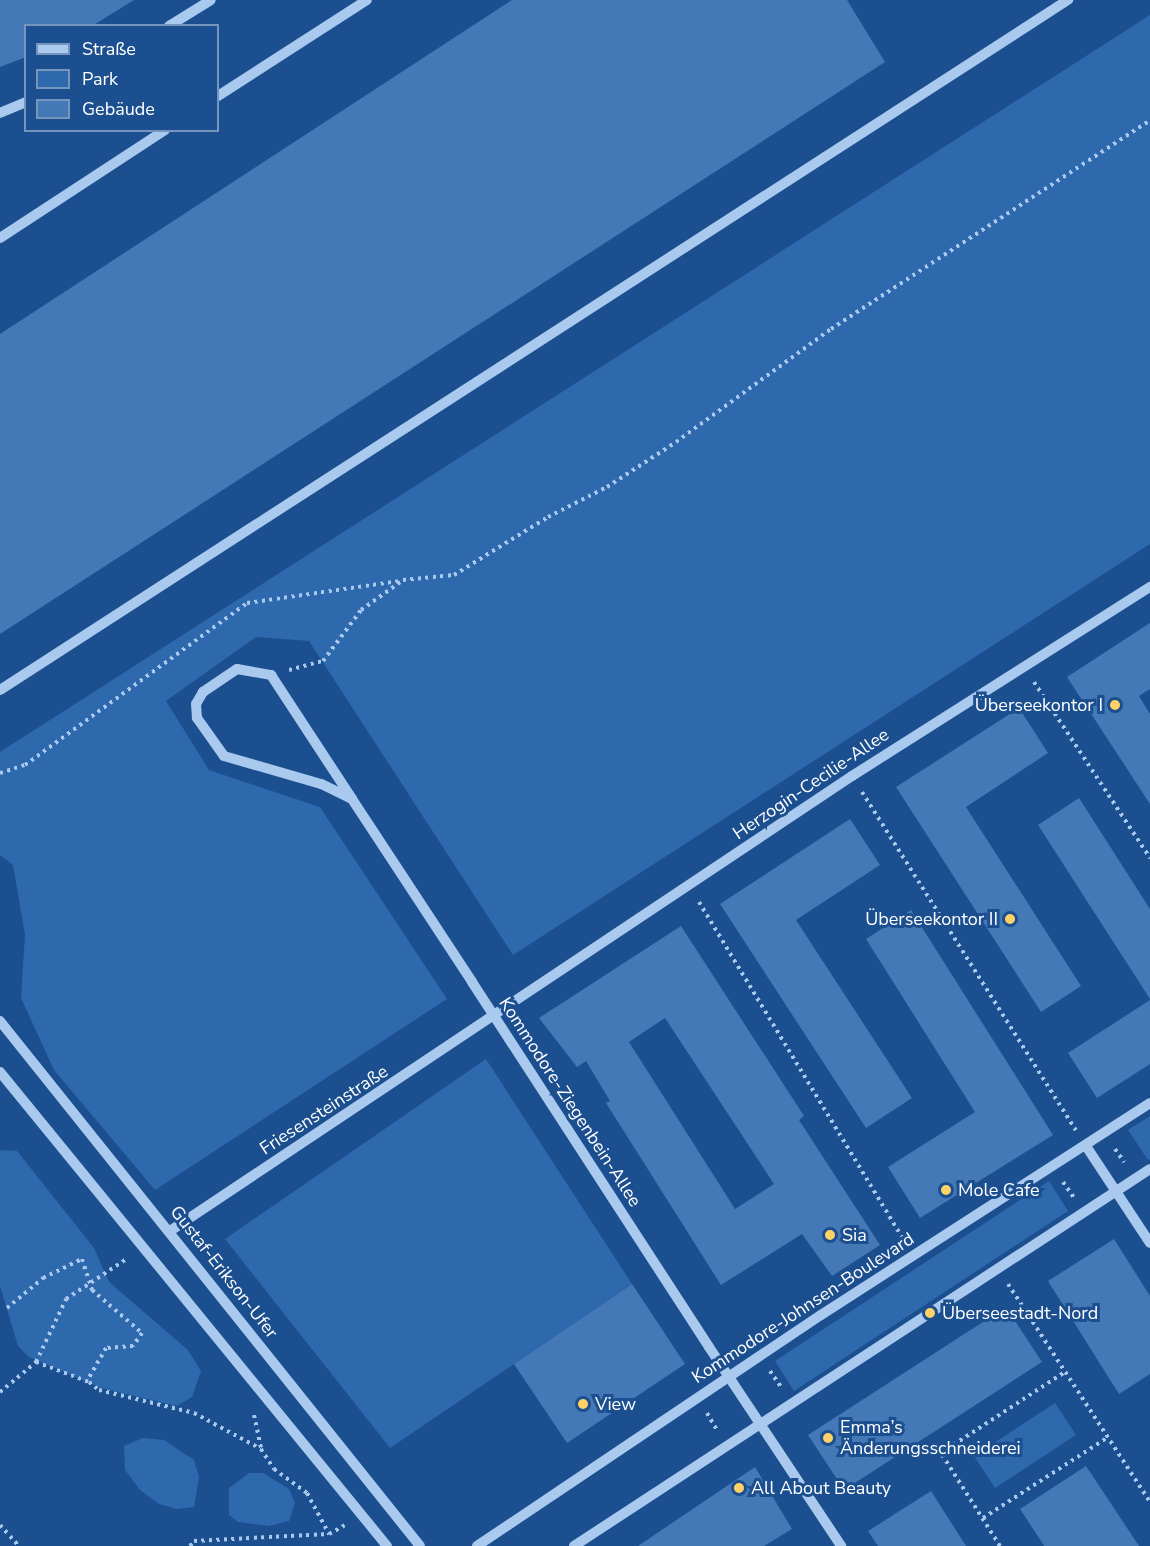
<!DOCTYPE html>
<html>
<head>
<meta charset="utf-8">
<style>
	body { margin:0 }
	#map { position:relative; width:1150px; height:1546px; overflow:hidden; background:#1b4f8f; font-family:"Nunito Sans",sans-serif }
	div>[style] { position:absolute }
	.green>* { inset:0; background:#2e69ad }
	.building>* { inset:0; background:#4478b7 }
	.path>* { height:4px; margin-top:-2px; transform-origin:0; background:repeating-linear-gradient(90deg,#a9c9ee 0 3px,transparent 0 7.5px) }
	.minor>* { height:10px; margin:-5px; padding:0 5px; transform-origin:5px; border-radius:5px; background:#a9c9ee }
	.dots>* { width:16px; height:16px; translate:-50% -50%; box-sizing:border-box; border:3px solid #1b4f8f; border-radius:50% }
	span { translate:-50% -50%; white-space:nowrap; text-align:center; line-height:1.15; -webkit-text-stroke:6px #1b4f8f; paint-order:stroke }
	.poi-label { font-size:18px; color:#fff }
	.right { translate:-100% -50%; text-align:right }
	.left { translate:0 -50%; text-align:left }
	.street-label { font-size:18px; color:#fff }
	.legend { position:absolute; left:24px; top:24px; width:195px; height:108px; box-sizing:border-box; background:#1b4f8f; border:2px solid #7695bc; margin:0; padding:8px 10px; list-style:none; font-size:18px; color:#fff }
	.legend li { display:flex; align-items:center; gap:12px; height:30px }
	.legend b { width:30px; border:2px solid #7695bc }
</style>
</head>
<body>
<div id="map">
	<div class="green">
		<div style="clip-path:polygon(1150px 15px,1150px 544px,513px 955px,309px 641px,256px 637px,166px 701px,209px 770px,320px 807px,447px 999px,155px 1190px,54px 1070px,21px 998px,25px 935px,13px 865px,0 855px,0 752px)"></div>
		<div style="clip-path:polygon(486px 1059px,632px 1284px,390px 1448px,225px 1239px)"></div>
		<div style="clip-path:polygon(1150px 1116px,1150px 1159px,1148px 1160px,1128px 1130px)"></div>
		<div style="clip-path:polygon(0 1150px,17px 1151px,94px 1248px,109px 1282px,188px 1350px,201px 1371px,192px 1397px,177px 1406px,101px 1388px,29px 1357px,18px 1346px,0 1286px)"></div>
		<div style="clip-path:polygon(1049px 1181px,1068px 1211px,794px 1391px,775px 1361px)"></div>
		<div style="clip-path:polygon(1055px 1403px,1076px 1435px,995px 1488px,974px 1456px)"></div>
		<div style="clip-path:polygon(143px 1438px,164px 1440px,194px 1460px,199px 1477px,194px 1507px,177px 1509px,159px 1504px,140px 1490px,125px 1470px,124px 1446px)"></div>
		<div style="clip-path:polygon(249px 1473px,263px 1473px,289px 1489px,295px 1503px,289px 1521px,269px 1526px,238px 1522px,229px 1515px,229px 1488px)"></div>
	</div>
	<div class="building">
		<div style="clip-path:polygon(0 0,134px 0,92px 26px,26px 26px,26px 57px,0 67px)"></div>
		<div style="clip-path:polygon(512px 0,847px 0,885px 62px,0 634px,0 334px)"></div>
		<div style="clip-path:polygon(1150px 623px,1150px 689px,1139px 696px,1150px 714px,1150px 804px,1067px 677px)"></div>
		<div style="clip-path:polygon(1019px 708px,1048px 753px,966px 807px,1081px 986px,1041px 1012px,896px 787px)"></div>
		<div style="clip-path:polygon(1079px 798px,1150px 909px,1150px 999px,1038px 825px)"></div>
		<div style="clip-path:polygon(850px 819px,880px 865px,796px 920px,912px 1098px,866px 1128px,720px 904px)"></div>
		<div style="clip-path:polygon(911px 910px,1053px 1135px,920px 1218px,888px 1167px,975px 1112px,866px 939px)"></div>
		<div style="clip-path:polygon(evenodd,681px 926px,804px 1116px,799px 1120px,880px 1245px,832px 1276px,802px 1234px,721px 1285px,606px 1103px,610px 1101px,586px 1061px,577px 1067px,539px 1018px,681px 926px,665px 1018px,774px 1184px,735px 1209px,629px 1042px,665px 1018px)"></div>
		<div style="clip-path:polygon(1150px 1000px,1150px 1064px,1097px 1098px,1068px 1053px)"></div>
		<div style="clip-path:polygon(1114px 1239px,1150px 1296px,1150px 1374px,1119px 1394px,1048px 1281px)"></div>
		<div style="clip-path:polygon(632px 1284px,685px 1364px,567px 1443px,514px 1364px)"></div>
		<div style="clip-path:polygon(1006px 1307px,1042px 1362px,844px 1490px,808px 1435px)"></div>
		<div style="clip-path:polygon(1086px 1466px,1139px 1546px,1044px 1546px,1041px 1541px,1020px 1509px)"></div>
		<div style="clip-path:polygon(755px 1467px,792px 1529px,764px 1546px,638px 1546px)"></div>
		<div style="clip-path:polygon(931px 1491px,966px 1546px,878px 1546px,868px 1531px)"></div>
	</div>
	<div class="path">
		<div style="left:289px;top:670px;width:35px;rotate:-15deg"></div>
		<div style="left:323px;top:661px;width:64px;rotate:-53.3deg"></div>
		<div style="left:361px;top:610px;width:52px;rotate:-35.5deg"></div>
		<div style="left:403px;top:580px;width:51px;rotate:-5.6deg"></div>
		<div style="left:454px;top:575px;width:110px;rotate:-31.7deg"></div>
		<div style="left:548px;top:517px;width:66px;rotate:-27deg"></div>
		<div style="left:607px;top:487px;width:82px;rotate:-33.1deg"></div>
		<div style="left:676px;top:442px;width:192px;rotate:-36.1deg"></div>
		<div style="left:831px;top:329px;width:381px;rotate:-33.2deg"></div>
		<div style="left:1034px;top:682px;width:211px;rotate:56.6deg"></div>
		<div style="left:0;top:773px;width:26px;rotate:-18deg"></div>
		<div style="left:25px;top:765px;width:275px;rotate:-36.1deg"></div>
		<div style="left:247px;top:603px;width:155px;rotate:-8.2deg"></div>
		<div style="left:862px;top:792px;width:400px;rotate:57.7deg"></div>
		<div style="left:699px;top:902px;width:394px;rotate:58.8deg"></div>
		<div style="left:1115px;top:1149px;width:16px;rotate:55deg"></div>
		<div style="left:1063px;top:1182px;width:19px;rotate:55deg"></div>
		<div style="left:1008px;top:1284px;width:260px;rotate:56.9deg"></div>
		<div style="left:7px;top:1308px;width:47px;rotate:-39.8deg"></div>
		<div style="left:43px;top:1278px;width:43px;rotate:-26deg"></div>
		<div style="left:82px;top:1259px;width:33px;rotate:72deg"></div>
		<div style="left:92px;top:1290px;width:66px;rotate:40.7deg"></div>
		<div style="left:142px;top:1333px;width:16px;rotate:125deg"></div>
		<div style="left:133px;top:1346px;width:27px;rotate:176deg"></div>
		<div style="left:106px;top:1348px;width:38px;rotate:120deg"></div>
		<div style="left:36px;top:1362px;width:57px;rotate:20.7deg"></div>
		<div style="left:89px;top:1382px;width:13px;rotate:39deg"></div>
		<div style="left:99px;top:1390px;width:98px;rotate:13.6deg"></div>
		<div style="left:194px;top:1413px;width:76px;rotate:28.2deg"></div>
		<div style="left:261px;top:1449px;width:24px;rotate:57deg"></div>
		<div style="left:274px;top:1469px;width:41px;rotate:36deg"></div>
		<div style="left:307px;top:1493px;width:47px;rotate:61.8deg"></div>
		<div style="left:770px;top:1371px;width:19px;rotate:55deg"></div>
		<div style="left:0;top:1392px;width:47px;rotate:-39.8deg"></div>
		<div style="left:36px;top:1362px;width:70px;rotate:-64.5deg"></div>
		<div style="left:66px;top:1299px;width:74px;rotate:-33.5deg"></div>
		<div style="left:707px;top:1413px;width:20px;rotate:60deg"></div>
		<div style="left:254px;top:1415px;width:34px;rotate:78deg"></div>
		<div style="left:983px;top:1518px;width:149px;rotate:-32.9deg"></div>
		<div style="left:0;top:1525px;width:28px;rotate:48deg"></div>
		<div style="left:190px;top:1546px;width:6px;rotate:-51deg"></div>
		<div style="left:194px;top:1541px;width:135px;rotate:-3deg"></div>
		<div style="left:329px;top:1534px;width:18px;rotate:-29deg"></div>
		<div style="left:1000px;top:1546px;width:110px;rotate:-122.4deg"></div>
		<div style="left:941px;top:1453px;width:148px;rotate:-33.2deg"></div>
	</div>
	<div class="minor">
		<div style="left:169px;top:26px;width:49px;rotate:-31.8deg"></div>
		<div style="left:218px;top:96px;width:177px;rotate:-32.8deg"></div>
		<div style="left:0;top:113px;width:28px;rotate:-23deg"></div>
		<div style="left:0;top:238px;width:197px;rotate:-33.2deg"></div>
		<div style="left:0;top:690px;width:1272px;rotate:-32.87deg"></div>
		<div style="left:352px;top:799px;width:34px;rotate:-154deg"></div>
		<div style="left:321px;top:784px;width:101px;rotate:-163.9deg"></div>
		<div style="left:224px;top:756px;width:47px;rotate:-125.4deg"></div>
		<div style="left:197px;top:718px;width:14px;rotate:-94deg"></div>
		<div style="left:196px;top:704px;width:14px;rotate:-60deg"></div>
		<div style="left:203px;top:692px;width:41px;rotate:-34.1deg"></div>
		<div style="left:237px;top:669px;width:35px;rotate:10deg"></div>
		<div style="left:271px;top:675px;width:148px;rotate:56.8deg"></div>
		<div style="left:352px;top:799px;width:219px;rotate:56.7deg"></div>
		<div style="left:472px;top:982px;width:435px;rotate:57deg"></div>
		<div style="left:709px;top:1347px;width:239px;rotate:56.4deg"></div>
		<div style="left:0;top:1021px;width:672px;rotate:51.34deg"></div>
		<div style="left:0;top:1072px;width:612px;rotate:50.77deg"></div>
		<div style="left:1086px;top:1146px;width:116px;rotate:56.6deg"></div>
		<div style="left:170px;top:1231px;width:820px;rotate:-33.71deg"></div>
		<div style="left:852px;top:776px;width:353px;rotate:-32.4deg"></div>
		<div style="left:477px;top:1546px;width:414px;rotate:-33.9deg"></div>
		<div style="left:821px;top:1315px;width:391px;rotate:-32.8deg"></div>
		<div style="left:574px;top:1546px;width:688px;rotate:-33.21deg"></div>
	</div>
	<div class="dots">
		<div style="left:1115px;top:705px;background:#ffd166"></div>
		<div style="left:1010px;top:919px;background:#ffd166"></div>
		<div style="left:946px;top:1190px;background:#ffd166"></div>
		<div style="left:830px;top:1235px;background:#ffd166"></div>
		<div style="left:930px;top:1313px;background:#ffd166"></div>
		<div style="left:583px;top:1404px;background:#ffd166"></div>
		<div style="left:828px;top:1438px;background:#ffd166"></div>
		<div style="left:739px;top:1488px;background:#ffd166"></div>
	</div>
	<div class="poi-label">
		<span class="right" style="left:1103px;top:705px">Überseekontor I</span>
		<span class="right" style="left:998px;top:919px">Überseekontor II</span>
		<span class="left" style="left:958px;top:1190px">Mole Cafe</span>
		<span class="left" style="left:842px;top:1235px">Sia</span>
		<span class="left" style="left:942px;top:1313px">Überseestadt-Nord</span>
		<span class="left" style="left:595px;top:1404px">View</span>
		<span class="left" style="left:840px;top:1438px">Emma’s<br>Änderungsschneiderei</span>
		<span class="left" style="left:751px;top:1488px">All About Beauty</span>
	</div>
	<div class="street-label">
		<span style="left:811px;top:784px;rotate:-34deg">Herzogin-Cecilie-Allee</span>
		<span style="left:570px;top:1102px;rotate:57deg">Kommodore-Ziegenbein-Allee</span>
		<span style="left:324px;top:1110px;rotate:-33deg">Friesensteinstraße</span>
		<span style="left:224px;top:1272px;rotate:52deg">Gustaf-Erikson-Ufer</span>
		<span style="left:803px;top:1308px;rotate:-33deg">Kommodore-Johnsen-Boulevard</span>
	</div>
	<ul class="legend">
	<li><b style="height:8px;background:#a9c9ee"></b>Straße</li>
	<li><b style="height:16px;background:#2e69ad"></b>Park</li>
	<li><b style="height:16px;background:#4478b7"></b>Gebäude</li>
	</ul>
</div>
</body>
</html>
